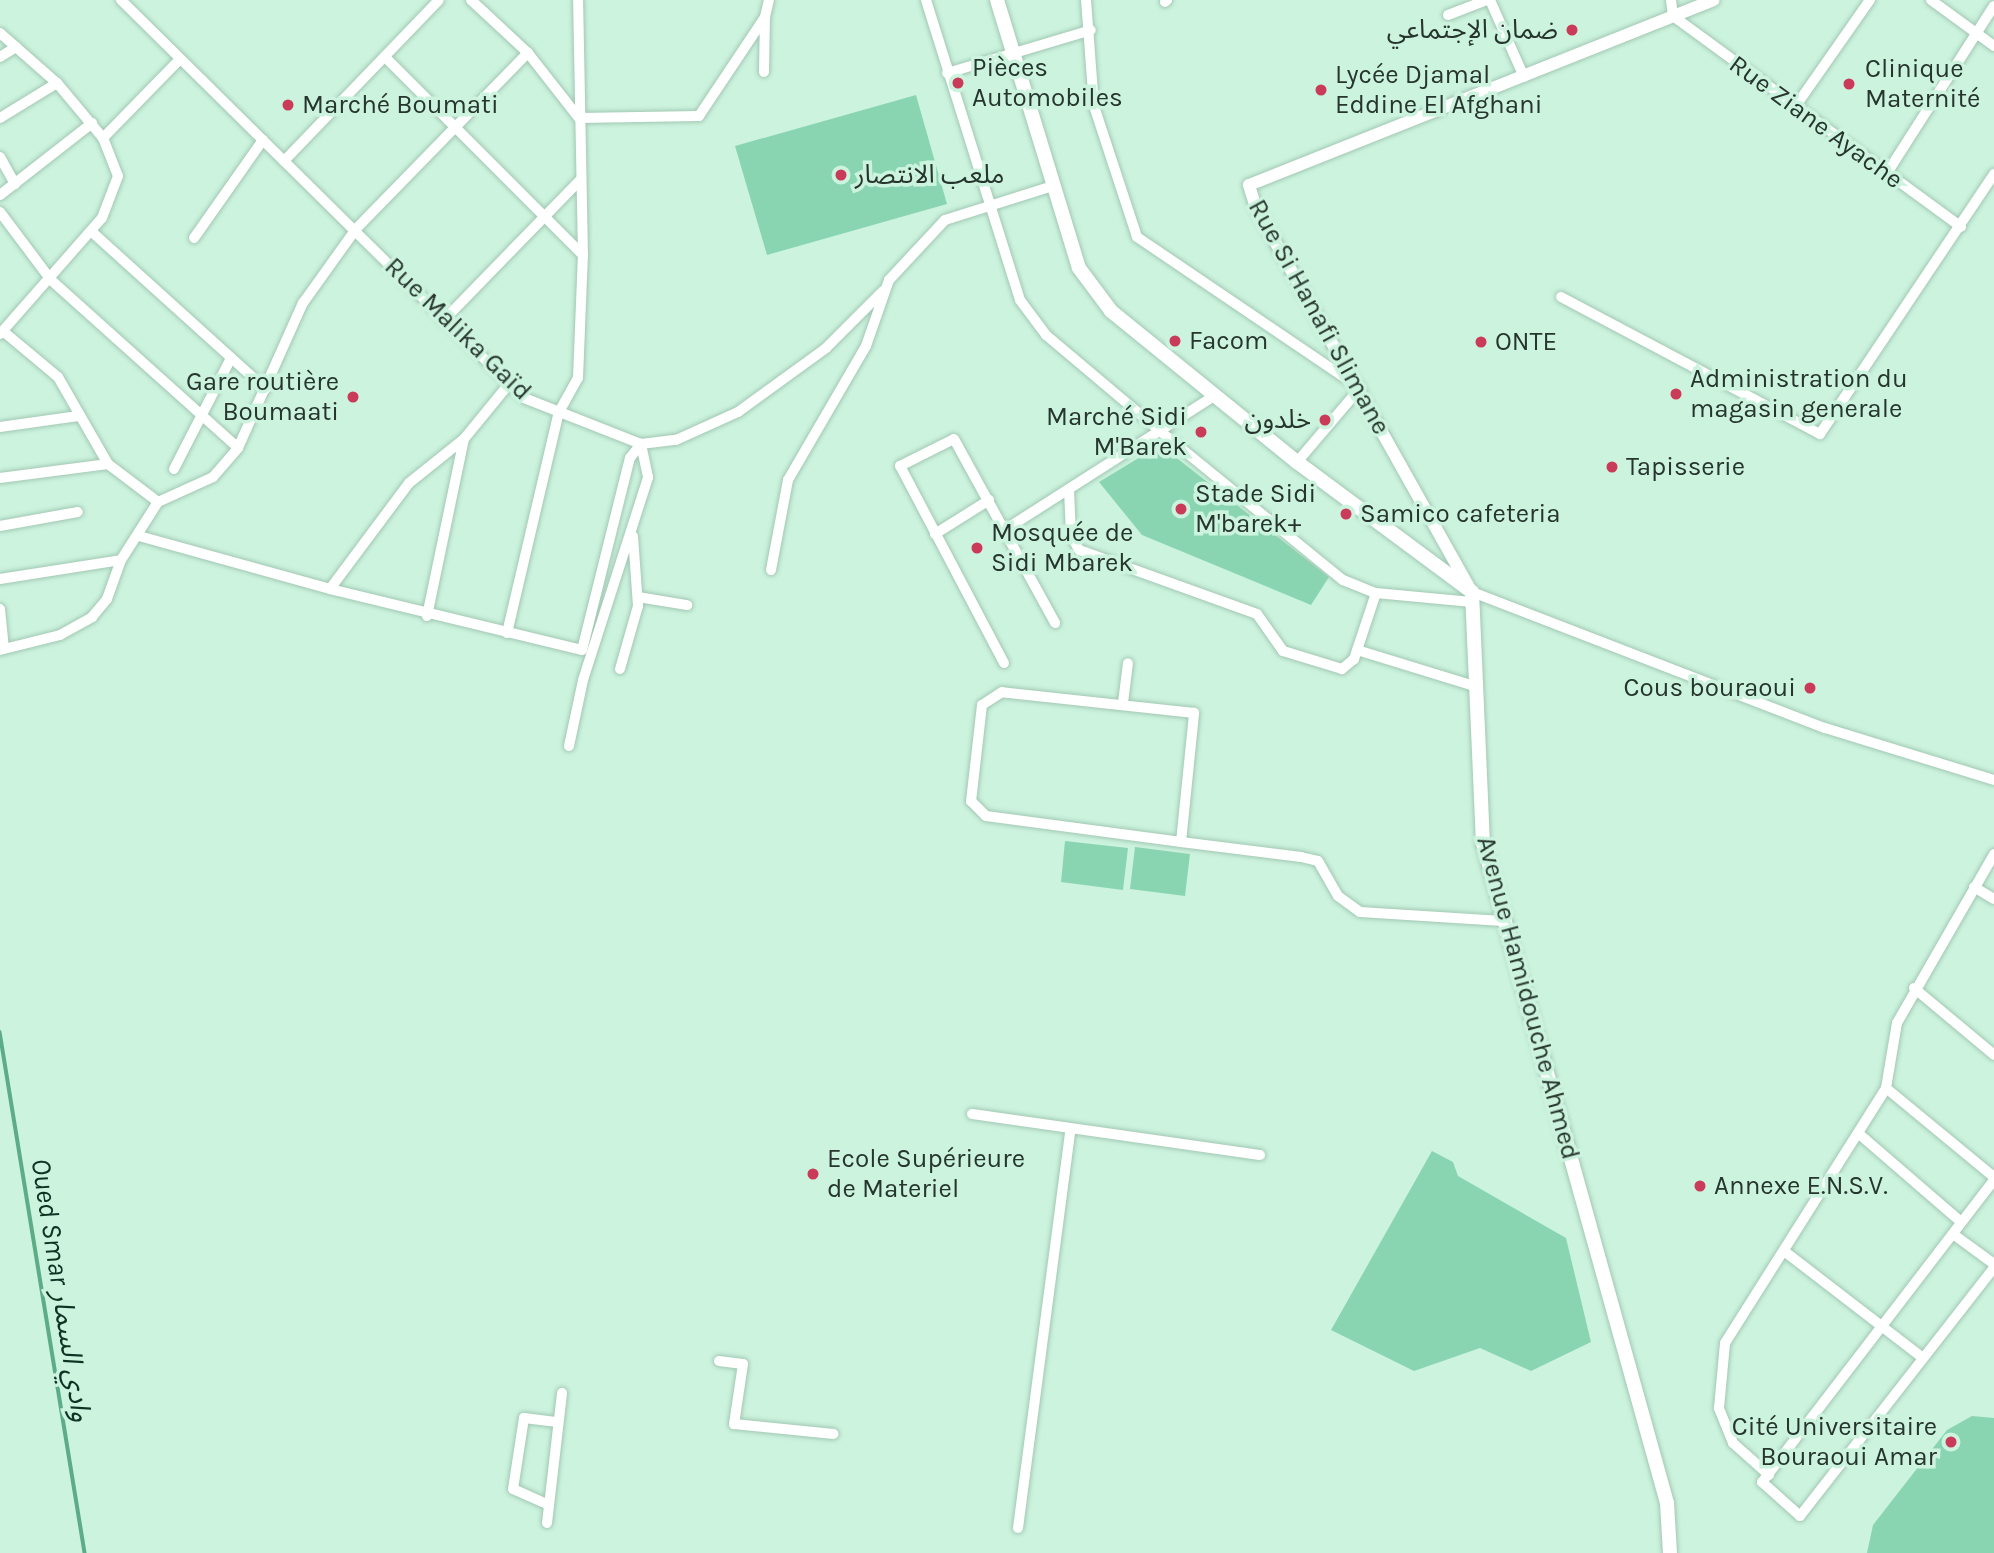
<!DOCTYPE html>
<html>
<head>
<meta charset="utf-8">
<style>
	body { margin:0 }
	#map { position:relative; width:1994px; height:1553px; overflow:hidden; background:#ccf3de; font-family:Karla,"Noto Sans Arabic",sans-serif }
	div>[style] { position:absolute }
	.green>* { inset:0; background:#8ad5b1 }
	.stream>* { height:3.5px; margin:-1.75px; padding:0 1.75px; transform-origin:1.75px; border-radius:1.75px; background:#5dac88 }
	.roads { filter:drop-shadow(0 0 2px #a2c8b4) drop-shadow(0 0 2px #a2c8b4) }
	.minor>* { height:10px; margin:-5px; padding:0 5px; transform-origin:5px; border-radius:5px; background:#fff }
	.tertiary>* { height:12px; margin:-6px; padding:0 6px; transform-origin:6px; border-radius:6px; background:#fff }
	.secondary>* { height:14px; margin:-7px; padding:0 7px; transform-origin:7px; border-radius:7px; background:#fff }
	.dots>* { width:19px; height:19px; translate:-50% -50%; box-sizing:border-box; border:4px solid #ccf3de; border-radius:50% }
	span { translate:-50% -50%; white-space:nowrap; text-align:center; line-height:1.15; -webkit-text-stroke:7px #ccf3de; paint-order:stroke }
	.poi-label { font-size:26px; color:#26352d }
	.right { translate:-100% -50%; text-align:right }
	.left { translate:0 -50%; text-align:left }
	.street-label { font-size:26px; color:#26352d }
	.water-label { font-size:28px; color:#0e3324; font-style:italic }
</style>
</head>
<body>
<div id="map">
	<div class="green">
		<div style="clip-path:polygon(916px 95px,947px 204px,767px 255px,735px 146px)"></div>
		<div style="clip-path:polygon(1160px 445px,1329px 577px,1311px 605px,1142px 535px,1099px 482px)"></div>
		<div style="clip-path:polygon(1065px 841px,1128px 848px,1123px 890px,1061px 882px)"></div>
		<div style="clip-path:polygon(1135px 847px,1190px 854px,1185px 896px,1130px 889px)"></div>
		<div style="clip-path:polygon(1432px 1151px,1453px 1162px,1458px 1176px,1566px 1238px,1591px 1342px,1531px 1371px,1480px 1348px,1414px 1371px,1331px 1330px)"></div>
		<div style="clip-path:polygon(1972px 1416px,1994px 1418px,1994px 1553px,1867px 1553px,1873px 1525px,1947px 1430px)"></div>
	</div>
	<div class="stream">
		<div style="left:0;top:1032px;width:528px;rotate:80.73deg"></div>
	</div>
	<div class="roads">
		<div class="minor">
			<div style="left:121px;top:0;width:566px;rotate:44.64deg"></div>
			<div style="left:524px;top:398px;width:126px;rotate:21.5deg"></div>
			<div style="left:641px;top:444px;width:35px;rotate:-7deg"></div>
			<div style="left:676px;top:440px;width:68px;rotate:-24.3deg"></div>
			<div style="left:738px;top:412px;width:109px;rotate:-36deg"></div>
			<div style="left:826px;top:348px;width:81px;rotate:-45deg"></div>
			<div style="left:471px;top:0;width:78px;rotate:42.9deg"></div>
			<div style="left:528px;top:53px;width:83px;rotate:51.9deg"></div>
			<div style="left:579px;top:118px;width:120px;rotate:-1deg"></div>
			<div style="left:699px;top:116px;width:119px;rotate:-56.3deg"></div>
			<div style="left:765px;top:17px;width:17px;rotate:-77deg"></div>
			<div style="left:926px;top:0;width:314px;rotate:72.6deg"></div>
			<div style="left:1020px;top:300px;width:44px;rotate:53.4deg"></div>
			<div style="left:1046px;top:335px;width:149px;rotate:40.1deg"></div>
			<div style="left:1160px;top:431px;width:236px;rotate:39.2deg"></div>
			<div style="left:1343px;top:580px;width:35px;rotate:22deg"></div>
			<div style="left:1376px;top:593px;width:70px;rotate:108.4deg"></div>
			<div style="left:1354px;top:659px;width:16px;rotate:140deg"></div>
			<div style="left:1342px;top:669px;width:62px;rotate:-163deg"></div>
			<div style="left:1283px;top:651px;width:45px;rotate:-125.1deg"></div>
			<div style="left:1257px;top:614px;width:189px;rotate:-160.2deg"></div>
			<div style="left:1079px;top:550px;width:17px;rotate:-118deg"></div>
			<div style="left:1071px;top:535px;width:45px;rotate:-92.5deg"></div>
			<div style="left:1086px;top:0;width:106px;rotate:85.7deg"></div>
			<div style="left:1094px;top:106px;width:138px;rotate:71.8deg"></div>
			<div style="left:1137px;top:237px;width:269px;rotate:34.1deg"></div>
			<div style="left:1360px;top:388px;width:97px;rotate:130.4deg"></div>
			<div style="left:1490px;top:0;width:84px;rotate:66.2deg"></div>
			<div style="left:1671px;top:0;width:16px;rotate:83deg"></div>
			<div style="left:1673px;top:16px;width:357px;rotate:36.2deg"></div>
			<div style="left:1931px;top:0;width:78px;rotate:36.1deg"></div>
			<div style="left:1165px;top:2px;width:3px;rotate:-45deg"></div>
			<div style="left:1448px;top:15px;width:42px;rotate:-21deg"></div>
			<div style="left:0;top:33px;width:76px;rotate:41.3deg"></div>
			<div style="left:57px;top:83px;width:72px;rotate:50.1deg"></div>
			<div style="left:0;top:57px;width:19px;rotate:-32deg"></div>
			<div style="left:388px;top:60px;width:276px;rotate:45deg"></div>
			<div style="left:764px;top:72px;width:55px;rotate:-89deg"></div>
			<div style="left:947px;top:73px;width:150px;rotate:-16.6deg"></div>
			<div style="left:1795px;top:107px;width:131px;rotate:-55deg"></div>
			<div style="left:0;top:118px;width:67px;rotate:-31.6deg"></div>
			<div style="left:0;top:157px;width:31px;rotate:61deg"></div>
			<div style="left:284px;top:161px;width:223px;rotate:-46.1deg"></div>
			<div style="left:1887px;top:173px;width:198px;rotate:-57.4deg"></div>
			<div style="left:0;top:195px;width:117px;rotate:-38deg"></div>
			<div style="left:0;top:212px;width:85px;rotate:53.1deg"></div>
			<div style="left:51px;top:280px;width:251px;rotate:41.9deg"></div>
			<div style="left:92px;top:232px;width:234px;rotate:42.1deg"></div>
			<div style="left:194px;top:238px;width:120px;rotate:-54.9deg"></div>
			<div style="left:1561px;top:297px;width:293px;rotate:27.9deg"></div>
			<div style="left:1820px;top:434px;width:313px;rotate:-56.2deg"></div>
			<div style="left:444px;top:320px;width:197px;rotate:-45.8deg"></div>
			<div style="left:4px;top:332px;width:70px;rotate:39.8deg"></div>
			<div style="left:58px;top:377px;width:100px;rotate:60.1deg"></div>
			<div style="left:108px;top:464px;width:63px;rotate:37.2deg"></div>
			<div style="left:0;top:334px;width:154px;rotate:-48.7deg"></div>
			<div style="left:102px;top:218px;width:45px;rotate:-69.1deg"></div>
			<div style="left:118px;top:176px;width:41px;rotate:-111.5deg"></div>
			<div style="left:103px;top:138px;width:110px;rotate:-45.7deg"></div>
			<div style="left:509px;top:384px;width:71px;rotate:129.3deg"></div>
			<div style="left:464px;top:439px;width:70px;rotate:141.3deg"></div>
			<div style="left:409px;top:483px;width:132px;rotate:126.7deg"></div>
			<div style="left:330px;top:589px;width:259px;rotate:13.6deg"></div>
			<div style="left:582px;top:650px;width:198px;rotate:-76deg"></div>
			<div style="left:630px;top:458px;width:18px;rotate:-52deg"></div>
			<div style="left:0;top:427px;width:79px;rotate:-8deg"></div>
			<div style="left:174px;top:469px;width:125px;rotate:-62.8deg"></div>
			<div style="left:0;top:478px;width:109px;rotate:-7.4deg"></div>
			<div style="left:0;top:526px;width:79px;rotate:-10.2deg"></div>
			<div style="left:1003px;top:531px;width:250px;rotate:-32.6deg"></div>
			<div style="left:935px;top:534px;width:64px;rotate:-32.2deg"></div>
			<div style="left:139px;top:536px;width:198px;rotate:15.5deg"></div>
			<div style="left:771px;top:570px;width:92px;rotate:-79.3deg"></div>
			<div style="left:788px;top:480px;width:155px;rotate:-59.8deg"></div>
			<div style="left:866px;top:346px;width:70px;rotate:-70.8deg"></div>
			<div style="left:889px;top:280px;width:82px;rotate:-47deg"></div>
			<div style="left:945px;top:220px;width:113px;rotate:-17.5deg"></div>
			<div style="left:0;top:579px;width:122px;rotate:-8.9deg"></div>
			<div style="left:121px;top:560px;width:69px;rotate:-57.5deg"></div>
			<div style="left:158px;top:502px;width:60px;rotate:-24.4deg"></div>
			<div style="left:213px;top:477px;width:38px;rotate:-49deg"></div>
			<div style="left:238px;top:448px;width:159px;rotate:-65.9deg"></div>
			<div style="left:303px;top:303px;width:91px;rotate:-54.4deg"></div>
			<div style="left:356px;top:229px;width:246px;rotate:-45.7deg"></div>
			<div style="left:1472px;top:592px;width:378px;rotate:21.1deg"></div>
			<div style="left:1825px;top:728px;width:177px;rotate:17.1deg"></div>
			<div style="left:1376px;top:593px;width:96px;rotate:5.4deg"></div>
			<div style="left:638px;top:597px;width:50px;rotate:9.3deg"></div>
			<div style="left:0;top:609px;width:40px;rotate:84.3deg"></div>
			<div style="left:427px;top:616px;width:181px;rotate:-78.2deg"></div>
			<div style="left:507px;top:633px;width:227px;rotate:-76.8deg"></div>
			<div style="left:559px;top:412px;width:39px;rotate:-61deg"></div>
			<div style="left:578px;top:378px;width:122px;rotate:-87.7deg"></div>
			<div style="left:583px;top:256px;width:256px;rotate:-91.1deg"></div>
			<div style="left:0;top:650px;width:62px;rotate:-14deg"></div>
			<div style="left:60px;top:635px;width:37px;rotate:-29deg"></div>
			<div style="left:92px;top:617px;width:23px;rotate:-50deg"></div>
			<div style="left:107px;top:599px;width:41px;rotate:-70.3deg"></div>
			<div style="left:1357px;top:650px;width:126px;rotate:17.1deg"></div>
			<div style="left:1004px;top:663px;width:223px;rotate:-117.8deg"></div>
			<div style="left:900px;top:466px;width:60px;rotate:-26.6deg"></div>
			<div style="left:954px;top:439px;width:210px;rotate:61.2deg"></div>
			<div style="left:620px;top:669px;width:66px;rotate:-74.1deg"></div>
			<div style="left:638px;top:606px;width:70px;rotate:-94.1deg"></div>
			<div style="left:1123px;top:703px;width:40px;rotate:-82.9deg"></div>
			<div style="left:569px;top:746px;width:67px;rotate:-78deg"></div>
			<div style="left:583px;top:680px;width:213px;rotate:-72.2deg"></div>
			<div style="left:648px;top:477px;width:34px;rotate:-102deg"></div>
			<div style="left:1181px;top:842px;width:130px;rotate:-84.2deg"></div>
			<div style="left:1194px;top:713px;width:193px;rotate:-173.8deg"></div>
			<div style="left:1002px;top:692px;width:24px;rotate:147deg"></div>
			<div style="left:982px;top:705px;width:97px;rotate:96.5deg"></div>
			<div style="left:971px;top:801px;width:21px;rotate:45deg"></div>
			<div style="left:986px;top:816px;width:197px;rotate:7.6deg"></div>
			<div style="left:1181px;top:842px;width:121px;rotate:7.1deg"></div>
			<div style="left:1301px;top:857px;width:17px;rotate:13deg"></div>
			<div style="left:1318px;top:861px;width:40px;rotate:60.3deg"></div>
			<div style="left:1338px;top:896px;width:27px;rotate:36deg"></div>
			<div style="left:1360px;top:912px;width:143px;rotate:3.6deg"></div>
			<div style="left:1974px;top:887px;width:23px;rotate:31deg"></div>
			<div style="left:1914px;top:988px;width:104px;rotate:39.9deg"></div>
			<div style="left:1886px;top:1088px;width:140px;rotate:39.5deg"></div>
			<div style="left:972px;top:1114px;width:291px;rotate:8.1deg"></div>
			<div style="left:1858px;top:1133px;width:136px;rotate:40.8deg"></div>
			<div style="left:1994px;top:1180px;width:381px;rotate:127.5deg"></div>
			<div style="left:1762px;top:1482px;width:51px;rotate:41.8deg"></div>
			<div style="left:1800px;top:1516px;width:315px;rotate:-52deg"></div>
			<div style="left:1953px;top:1234px;width:51px;rotate:36.2deg"></div>
			<div style="left:1784px;top:1251px;width:175px;rotate:37.6deg"></div>
			<div style="left:719px;top:1361px;width:24px;rotate:7deg"></div>
			<div style="left:743px;top:1364px;width:61px;rotate:98.5deg"></div>
			<div style="left:734px;top:1424px;width:100px;rotate:5.7deg"></div>
			<div style="left:1769px;top:1475px;width:48px;rotate:-138.4deg"></div>
			<div style="left:1733px;top:1443px;width:38px;rotate:-112deg"></div>
			<div style="left:1719px;top:1408px;width:65px;rotate:-84.7deg"></div>
			<div style="left:1725px;top:1343px;width:302px;rotate:-57.7deg"></div>
			<div style="left:1886px;top:1088px;width:66px;rotate:-80.4deg"></div>
			<div style="left:1897px;top:1023px;width:195px;rotate:-60.1deg"></div>
			<div style="left:549px;top:1505px;width:39px;rotate:-156deg"></div>
			<div style="left:513px;top:1489px;width:72px;rotate:-81.2deg"></div>
			<div style="left:524px;top:1418px;width:34px;rotate:7deg"></div>
			<div style="left:547px;top:1523px;width:131px;rotate:-83.4deg"></div>
			<div style="left:1018px;top:1528px;width:403px;rotate:-82.5deg"></div>
		</div>
		<div class="tertiary">
			<div style="left:1470px;top:589px;width:437px;rotate:-119.3deg"></div>
			<div style="left:1256px;top:208px;width:24px;rotate:-107deg"></div>
			<div style="left:1249px;top:185px;width:500px;rotate:-21.7deg"></div>
		</div>
		<div class="secondary">
			<div style="left:997px;top:0;width:280px;rotate:73deg"></div>
			<div style="left:1079px;top:268px;width:54px;rotate:53.3deg"></div>
			<div style="left:1111px;top:311px;width:240px;rotate:39.1deg"></div>
			<div style="left:1297px;top:462px;width:218px;rotate:36.6deg"></div>
			<div style="left:1472px;top:592px;width:251px;rotate:87.5deg"></div>
			<div style="left:1483px;top:843px;width:685px;rotate:74.42deg"></div>
			<div style="left:1667px;top:1503px;width:50px;rotate:86.6deg"></div>
		</div>
	</div>
	<div class="dots">
		<div style="left:1572px;top:30px;background:#ca3a59"></div>
		<div style="left:958px;top:83px;background:#ca3a59"></div>
		<div style="left:1849px;top:84px;background:#ca3a59"></div>
		<div style="left:1321px;top:90px;background:#ca3a59"></div>
		<div style="left:288px;top:105px;background:#ca3a59"></div>
		<div style="left:841px;top:175px;background:#ca3a59"></div>
		<div style="left:1175px;top:341px;background:#ca3a59"></div>
		<div style="left:1481px;top:342px;background:#ca3a59"></div>
		<div style="left:1676px;top:394px;background:#ca3a59"></div>
		<div style="left:353px;top:397px;background:#ca3a59"></div>
		<div style="left:1325px;top:420px;background:#ca3a59"></div>
		<div style="left:1201px;top:432px;background:#ca3a59"></div>
		<div style="left:1612px;top:467px;background:#ca3a59"></div>
		<div style="left:1181px;top:509px;background:#ca3a59"></div>
		<div style="left:1346px;top:514px;background:#ca3a59"></div>
		<div style="left:977px;top:548px;background:#ca3a59"></div>
		<div style="left:1810px;top:688px;background:#ca3a59"></div>
		<div style="left:813px;top:1174px;background:#ca3a59"></div>
		<div style="left:1700px;top:1186px;background:#ca3a59"></div>
		<div style="left:1951px;top:1442px;background:#ca3a59"></div>
	</div>
	<div class="poi-label">
		<span class="right" style="left:1558px;top:30px">ضمان الإجتماعي</span>
		<span class="left" style="left:972px;top:83px">Pièces<br>Automobiles</span>
		<span class="left" style="left:1865px;top:84px">Clinique<br>Maternité</span>
		<span class="left" style="left:1335px;top:90px">Lycée Djamal<br>Eddine El Afghani</span>
		<span class="left" style="left:302px;top:105px">Marché Boumati</span>
		<span class="left" style="left:855px;top:175px">ملعب الانتصار</span>
		<span class="left" style="left:1189px;top:341px">Facom</span>
		<span class="left" style="left:1495px;top:342px">ONTE</span>
		<span class="left" style="left:1690px;top:394px">Administration du<br>magasin generale</span>
		<span class="right" style="left:339px;top:397px">Gare routière<br>Boumaati</span>
		<span class="right" style="left:1187px;top:432px">Marché Sidi<br>M'Barek</span>
		<span class="right" style="left:1311px;top:420px">خلدون</span>
		<span class="left" style="left:1626px;top:467px">Tapisserie</span>
		<span class="left" style="left:1195px;top:509px">Stade Sidi<br>M'barek+</span>
		<span class="left" style="left:1360px;top:514px">Samico cafeteria</span>
		<span class="left" style="left:991px;top:548px">Mosquée de<br>Sidi Mbarek</span>
		<span class="right" style="left:1796px;top:688px">Cous bouraoui</span>
		<span class="left" style="left:827px;top:1174px">Ecole Supérieure<br>de Materiel</span>
		<span class="left" style="left:1714px;top:1186px">Annexe E.N.S.V.</span>
		<span class="right" style="left:1937px;top:1442px">Cité Universitaire<br>Bouraoui Amar</span>
	</div>
	<div class="street-label">
		<span style="left:1816px;top:122px;rotate:36deg">Rue Ziane Ayache</span>
		<span style="left:1319px;top:317px;rotate:61deg">Rue Si Hanafi Slimane</span>
		<span style="left:458px;top:329px;rotate:44deg">Rue Malika Gaïd</span>
		<span style="left:1528px;top:998px;rotate:75deg">Avenue Hamidouche Ahmed</span>
	</div>
	<div class="water-label">
		<span style="left:61px;top:1290px;rotate:81deg">Oued Smar وادي السمار</span>
	</div>
</div>
</body>
</html>
